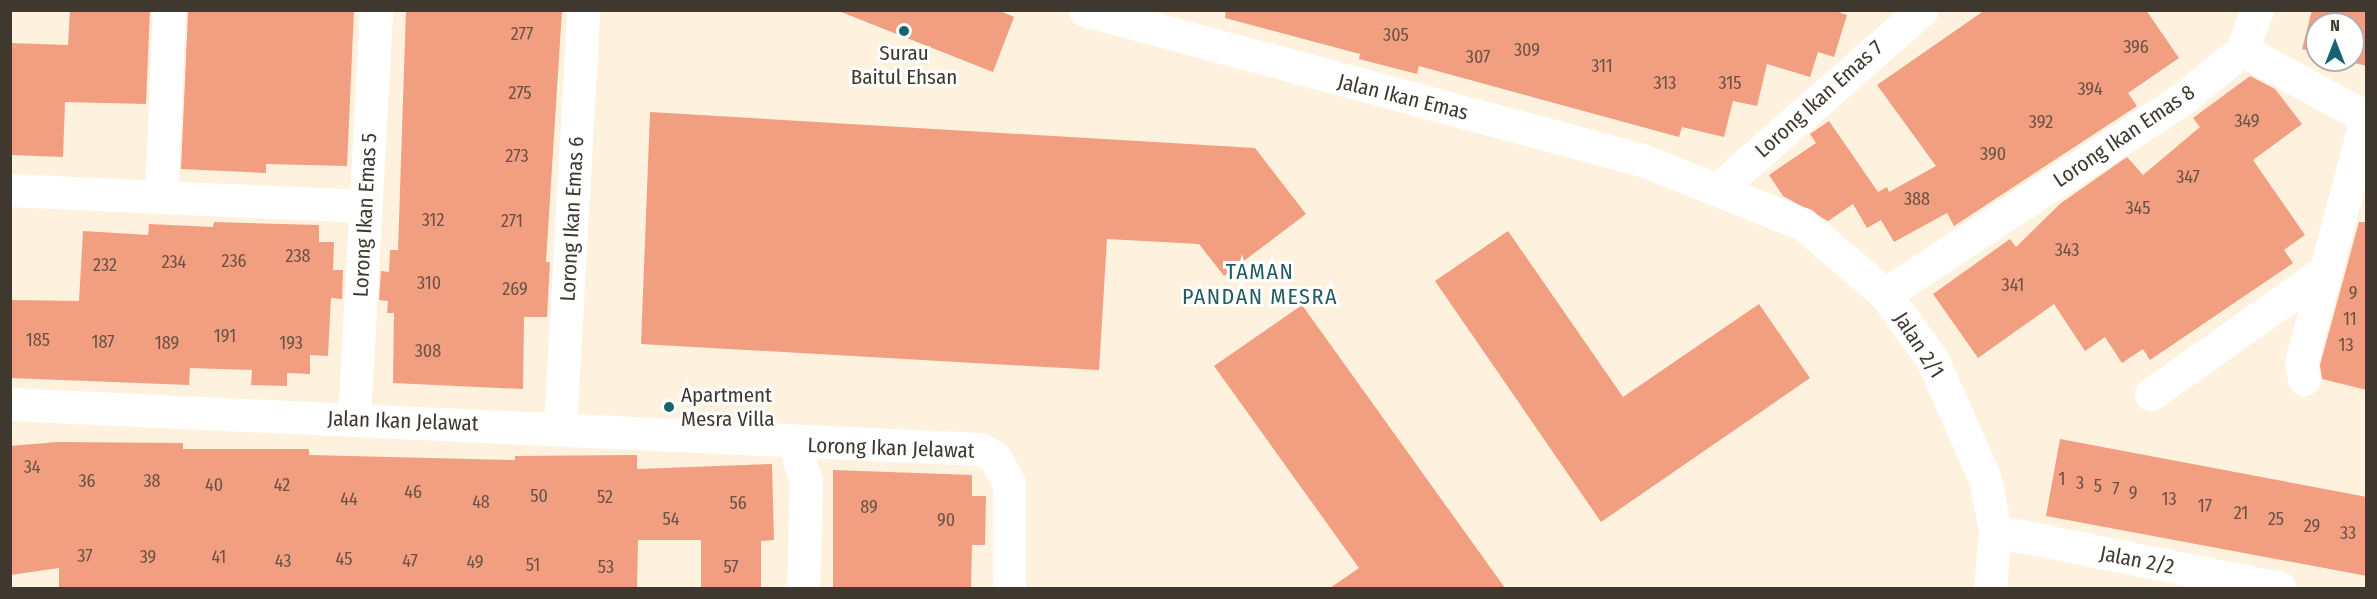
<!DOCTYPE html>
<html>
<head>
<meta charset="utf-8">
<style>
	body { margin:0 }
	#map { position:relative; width:2377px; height:599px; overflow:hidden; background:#fef1dd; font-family:"Fira Sans Condensed",sans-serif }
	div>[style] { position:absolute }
	.building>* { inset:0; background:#f19e81 }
	.minor>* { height:33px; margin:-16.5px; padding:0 16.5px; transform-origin:16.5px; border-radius:16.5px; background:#fff }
	.dots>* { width:16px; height:16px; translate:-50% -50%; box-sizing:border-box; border:3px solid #fff; border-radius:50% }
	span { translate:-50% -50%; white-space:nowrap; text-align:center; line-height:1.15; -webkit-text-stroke:6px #fff; paint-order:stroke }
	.number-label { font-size:18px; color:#6b5244 }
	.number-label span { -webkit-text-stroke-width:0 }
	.poi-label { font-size:21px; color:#3e382f }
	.left { translate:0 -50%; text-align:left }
	.street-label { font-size:21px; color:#3e382f }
	.neighbourhood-label { font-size:22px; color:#235b64; letter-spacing:1.5px }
	.frame { position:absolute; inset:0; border:12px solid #3e382f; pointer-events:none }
	.north { position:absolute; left:2305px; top:12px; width:60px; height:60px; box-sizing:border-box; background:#fff; border:2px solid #b2afac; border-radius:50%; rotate:0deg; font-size:16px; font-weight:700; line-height:24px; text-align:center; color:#3e382f }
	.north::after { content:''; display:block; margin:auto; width:21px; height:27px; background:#17636e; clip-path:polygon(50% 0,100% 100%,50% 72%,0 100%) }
</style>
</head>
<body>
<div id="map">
	<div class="building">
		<div style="clip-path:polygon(70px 10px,150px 10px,146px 104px,65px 102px,63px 157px,10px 155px,10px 43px,68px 45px)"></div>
		<div style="clip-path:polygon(354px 10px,347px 166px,266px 164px,266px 173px,181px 169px,188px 12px)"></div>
		<div style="clip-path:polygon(406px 10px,562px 10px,546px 262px,550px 262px,547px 317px,524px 317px,523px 389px,393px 383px,394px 313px,387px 313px,388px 301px,379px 300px,381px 271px,389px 272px,390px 250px,398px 250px)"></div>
		<div style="clip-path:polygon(836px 10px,998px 10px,1014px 17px,993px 72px)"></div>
		<div style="clip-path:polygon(1226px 10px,1833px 10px,1847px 15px,1834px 57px,1818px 52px,1810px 77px,1767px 64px,1757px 106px,1733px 101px,1724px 137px,1682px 127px,1679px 137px,1419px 66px,1417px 74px,1359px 59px,1360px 54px,1225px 18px)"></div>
		<div style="clip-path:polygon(1985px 10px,2146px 10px,2179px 58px,2128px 93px,2137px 106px,1954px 226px,1947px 213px,1894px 242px,1881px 220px,1867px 228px,1853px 204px,1828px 221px,1783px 196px,1769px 175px,1816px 143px,1810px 134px,1829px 121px,1878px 192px,1887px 187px,1889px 192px,1936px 166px,1877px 85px)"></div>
		<div style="clip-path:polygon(2312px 10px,2367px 10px,2367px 66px,2342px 60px,2353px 60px,2353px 24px,2317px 24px,2317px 53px,2302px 49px)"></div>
		<div style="clip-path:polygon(2250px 76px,2275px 89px,2302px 124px,2253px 160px,2305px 235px,2284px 250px,2293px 263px,2150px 360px,2143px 349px,2122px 363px,2105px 337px,2085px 351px,2054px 304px,1978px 358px,1933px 294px,2010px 239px,2016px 247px,2061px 203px,2127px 157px,2143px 175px,2200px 127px,2193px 118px)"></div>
		<div style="clip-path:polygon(650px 112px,1255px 148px,1306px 214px,1224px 276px,1199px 244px,1107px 239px,1099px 370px,641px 344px)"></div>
		<div style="clip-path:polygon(214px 222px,319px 225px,319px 242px,334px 242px,333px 270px,343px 270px,342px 299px,331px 298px,328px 356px,310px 355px,310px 374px,287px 373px,287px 386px,251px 385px,252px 370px,190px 368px,189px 385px,10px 378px,10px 300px,79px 301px,83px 231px,148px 235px,149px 224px,213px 227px)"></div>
		<div style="clip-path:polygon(2359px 222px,2367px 222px,2367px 390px,2322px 379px,2320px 365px)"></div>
		<div style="clip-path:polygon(1508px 231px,1623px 397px,1759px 304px,1810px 378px,1601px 522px,1435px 281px)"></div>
		<div style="clip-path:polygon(1302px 305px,1505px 588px,1330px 588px,1359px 568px,1214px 366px)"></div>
		<div style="clip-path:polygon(2060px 439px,2367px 497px,2367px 576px,2046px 516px)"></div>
		<div style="clip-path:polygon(57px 442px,183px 443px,183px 449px,309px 449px,309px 455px,515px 460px,515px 456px,637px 455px,637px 469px,772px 464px,774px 540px,761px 541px,761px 588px,701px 588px,701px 540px,638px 540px,637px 588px,59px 588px,59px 568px,10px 575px,10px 446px)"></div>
		<div style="clip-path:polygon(833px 470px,972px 475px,972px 496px,986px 496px,985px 545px,972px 545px,971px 588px,833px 588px)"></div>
	</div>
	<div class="minor">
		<div style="left:1085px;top:10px;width:577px;rotate:15.07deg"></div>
		<div style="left:1642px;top:160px;width:173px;rotate:21.7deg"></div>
		<div style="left:1803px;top:224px;width:108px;rotate:40.5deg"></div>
		<div style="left:1885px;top:294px;width:80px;rotate:54.1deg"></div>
		<div style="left:1932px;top:359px;width:131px;rotate:66.2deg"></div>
		<div style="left:1985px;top:479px;width:53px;rotate:79.1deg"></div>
		<div style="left:1995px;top:531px;width:57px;rotate:95deg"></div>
		<div style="left:2242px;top:50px;width:141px;rotate:28.4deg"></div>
		<div style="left:1718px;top:189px;width:271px;rotate:-41.3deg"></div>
		<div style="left:10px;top:190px;width:355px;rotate:2.6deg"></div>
		<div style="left:161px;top:197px;width:187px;rotate:-87.6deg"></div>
		<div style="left:1885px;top:294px;width:360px;rotate:-33.3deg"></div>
		<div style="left:2186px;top:96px;width:72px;rotate:-39.4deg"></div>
		<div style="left:2242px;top:50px;width:43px;rotate:-69.4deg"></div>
		<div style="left:2304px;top:379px;width:16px;rotate:-101deg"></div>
		<div style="left:2301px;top:363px;width:253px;rotate:-75.1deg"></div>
		<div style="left:2151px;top:394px;width:214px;rotate:-35.3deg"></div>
		<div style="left:10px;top:404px;width:971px;rotate:2.66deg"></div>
		<div style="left:980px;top:449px;width:17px;rotate:31deg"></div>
		<div style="left:995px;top:458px;width:29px;rotate:61deg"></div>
		<div style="left:1009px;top:483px;width:105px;rotate:90deg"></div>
		<div style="left:354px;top:419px;width:410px;rotate:-86.9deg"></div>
		<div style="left:560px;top:427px;width:418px;rotate:-86.8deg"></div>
		<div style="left:794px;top:444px;width:38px;rotate:72deg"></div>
		<div style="left:806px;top:480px;width:108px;rotate:91.6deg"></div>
		<div style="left:1995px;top:531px;width:290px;rotate:11.3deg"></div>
	</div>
	<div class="dots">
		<div style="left:904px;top:31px;background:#17636e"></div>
		<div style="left:669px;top:407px;background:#17636e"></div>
	</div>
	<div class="number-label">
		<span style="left:522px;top:34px">277</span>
		<span style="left:1396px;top:35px">305</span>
		<span style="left:2136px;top:47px">396</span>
		<span style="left:1527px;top:50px">309</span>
		<span style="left:1478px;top:57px">307</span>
		<span style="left:1602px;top:66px">311</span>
		<span style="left:1665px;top:83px">313</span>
		<span style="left:1730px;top:83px">315</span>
		<span style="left:2090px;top:89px">394</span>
		<span style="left:520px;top:93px">275</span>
		<span style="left:2247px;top:121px">349</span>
		<span style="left:2041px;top:122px">392</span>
		<span style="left:1993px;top:154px">390</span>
		<span style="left:517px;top:156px">273</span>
		<span style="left:2188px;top:177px">347</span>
		<span style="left:1917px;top:199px">388</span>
		<span style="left:2138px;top:208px">345</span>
		<span style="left:433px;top:220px">312</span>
		<span style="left:512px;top:221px">271</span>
		<span style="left:2067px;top:250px">343</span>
		<span style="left:298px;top:256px">238</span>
		<span style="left:234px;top:261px">236</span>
		<span style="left:174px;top:262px">234</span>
		<span style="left:105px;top:265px">232</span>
		<span style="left:429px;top:283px">310</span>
		<span style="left:2013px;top:285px">341</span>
		<span style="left:515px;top:289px">269</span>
		<span style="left:2353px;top:293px">9</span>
		<span style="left:2350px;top:319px">11</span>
		<span style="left:225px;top:336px">191</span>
		<span style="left:38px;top:340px">185</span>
		<span style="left:103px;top:342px">187</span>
		<span style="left:167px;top:343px">189</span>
		<span style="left:291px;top:343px">193</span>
		<span style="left:2346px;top:345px">13</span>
		<span style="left:428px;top:351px">308</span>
		<span style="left:32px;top:467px">34</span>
		<span style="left:2062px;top:479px">1</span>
		<span style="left:87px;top:481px">36</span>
		<span style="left:152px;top:481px">38</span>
		<span style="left:2080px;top:483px">3</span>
		<span style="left:214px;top:485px">40</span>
		<span style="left:282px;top:485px">42</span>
		<span style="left:2098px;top:486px">5</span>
		<span style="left:2116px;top:489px">7</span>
		<span style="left:413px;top:492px">46</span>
		<span style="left:2133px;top:493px">9</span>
		<span style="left:539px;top:496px">50</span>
		<span style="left:605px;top:497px">52</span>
		<span style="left:349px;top:499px">44</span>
		<span style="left:2169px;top:499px">13</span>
		<span style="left:481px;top:502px">48</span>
		<span style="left:738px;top:503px">56</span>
		<span style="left:2205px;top:506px">17</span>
		<span style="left:869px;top:507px">89</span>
		<span style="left:2241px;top:513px">21</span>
		<span style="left:671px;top:519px">54</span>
		<span style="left:2276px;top:519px">25</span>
		<span style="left:946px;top:520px">90</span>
		<span style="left:2312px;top:526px">29</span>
		<span style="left:2348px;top:533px">33</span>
		<span style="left:85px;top:556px">37</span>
		<span style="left:148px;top:557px">39</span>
		<span style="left:219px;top:557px">41</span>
		<span style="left:344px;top:559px">45</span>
		<span style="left:283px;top:561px">43</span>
		<span style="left:410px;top:561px">47</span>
		<span style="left:475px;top:562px">49</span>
		<span style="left:533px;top:565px">51</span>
		<span style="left:606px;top:567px">53</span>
		<span style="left:731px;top:567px">57</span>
	</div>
	<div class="poi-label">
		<span style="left:904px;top:65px">Surau<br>Baitul Ehsan</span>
		<span class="left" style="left:681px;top:407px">Apartment<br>Mesra Villa</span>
	</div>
	<div class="street-label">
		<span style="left:1403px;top:97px;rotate:14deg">Jalan Ikan Emas</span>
		<span style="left:1819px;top:99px;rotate:-42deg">Lorong Ikan Emas 7</span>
		<span style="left:2124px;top:136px;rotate:-34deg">Lorong Ikan Emas 8</span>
		<span style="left:365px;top:215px;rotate:-87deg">Lorong Ikan Emas 5</span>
		<span style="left:572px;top:219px;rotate:-87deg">Lorong Ikan Emas 6</span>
		<span style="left:1919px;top:345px;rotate:57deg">Jalan 2/1</span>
		<span style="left:403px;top:421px;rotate:2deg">Jalan Ikan Jelawat</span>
		<span style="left:891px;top:448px;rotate:2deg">Lorong Ikan Jelawat</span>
		<span style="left:2137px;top:560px;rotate:11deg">Jalan 2/2</span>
	</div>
	<div class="neighbourhood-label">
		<span style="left:1260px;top:284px">TAMAN<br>PANDAN MESRA</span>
	</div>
	<div class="frame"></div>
	<div class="north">N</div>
</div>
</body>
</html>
